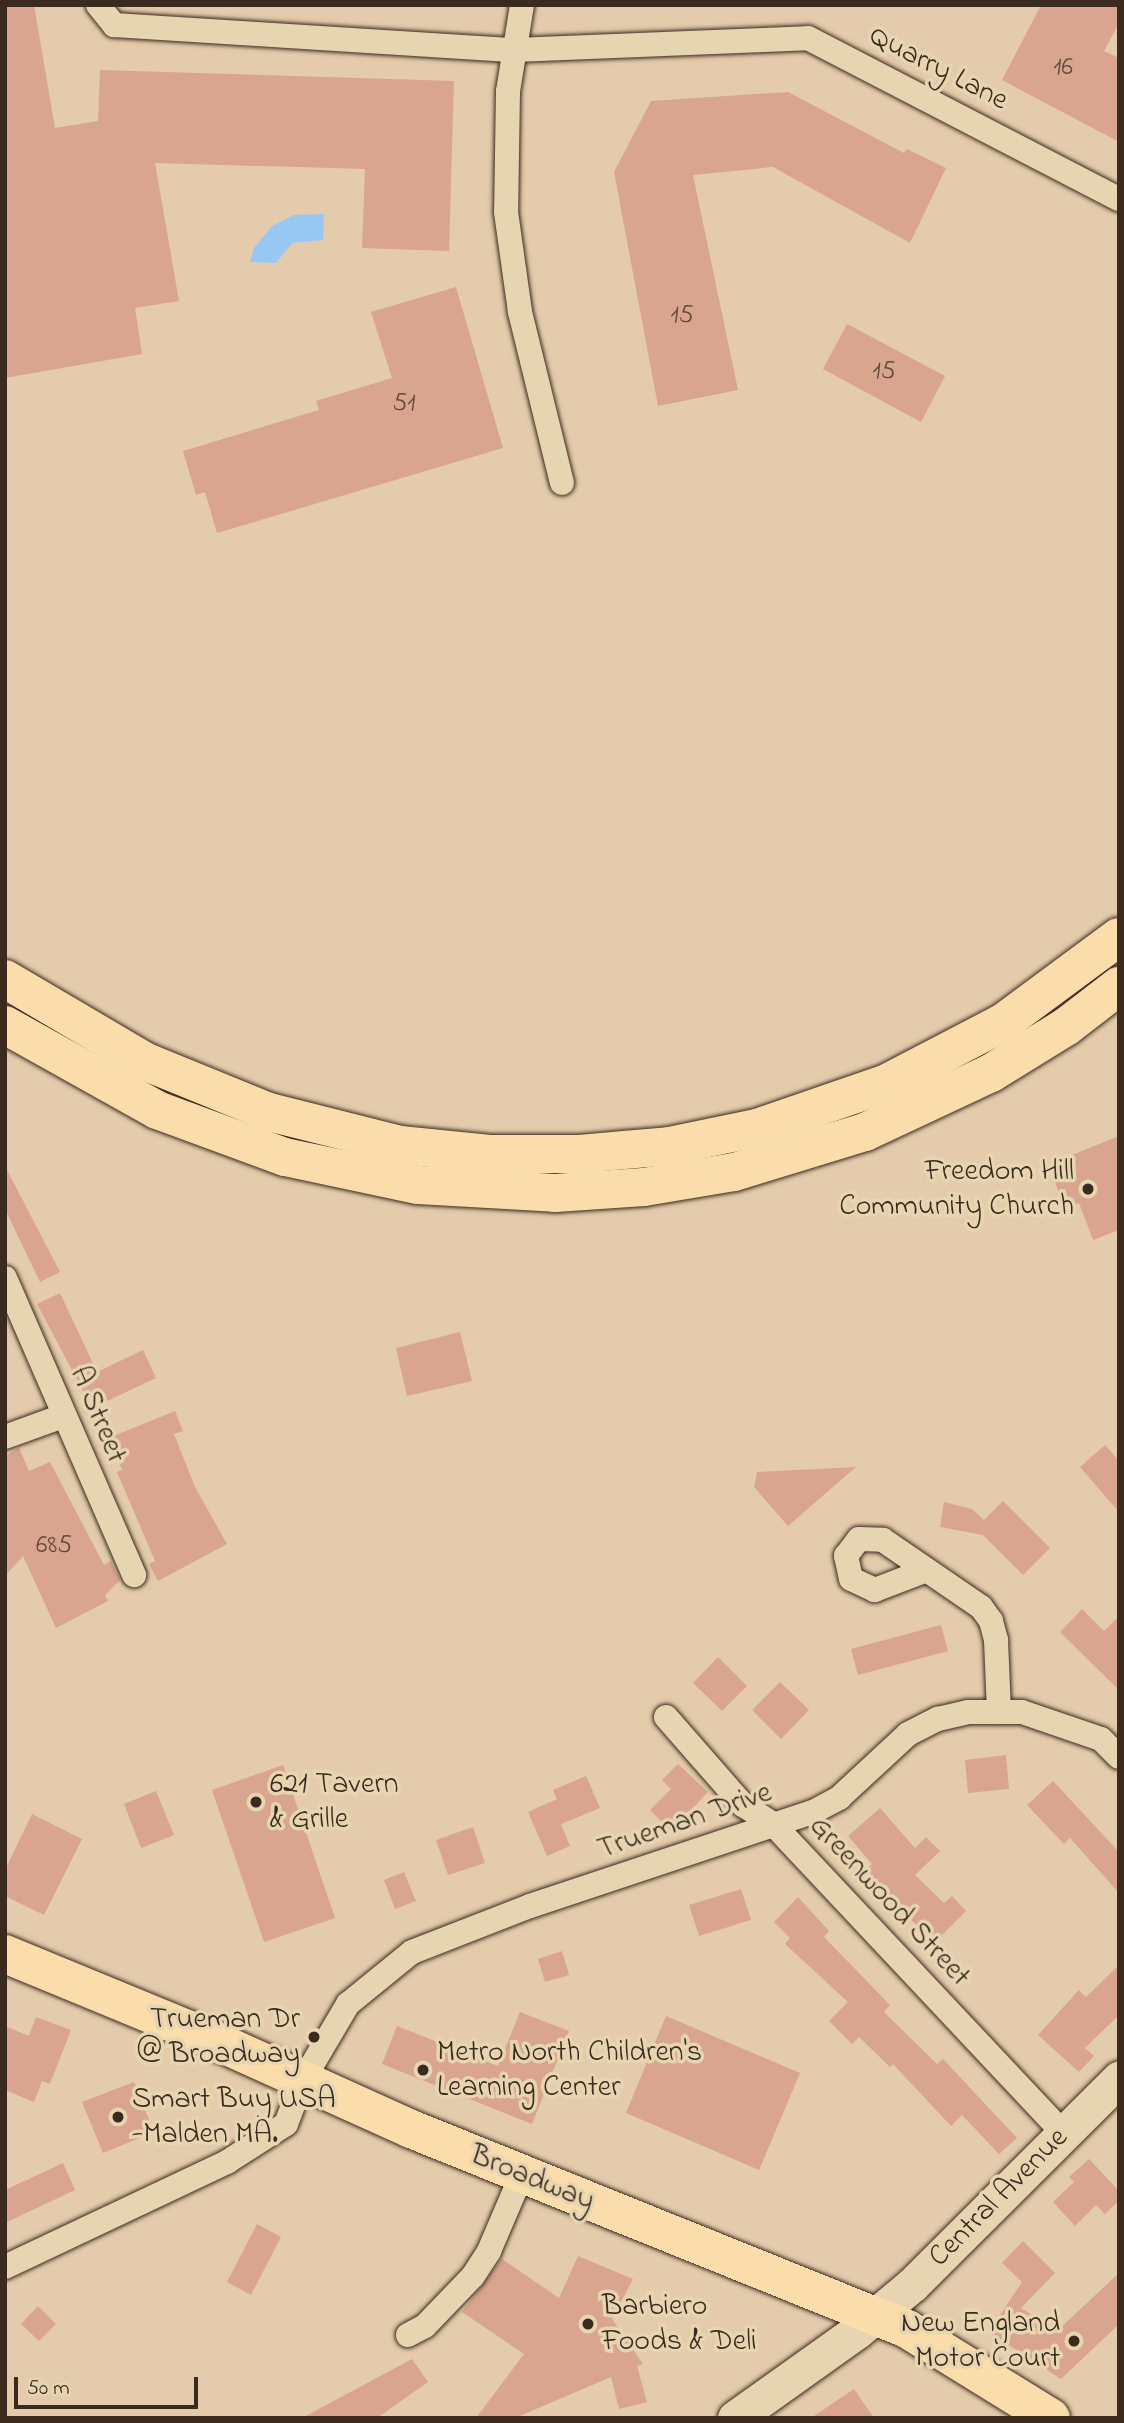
<!DOCTYPE html>
<html>
<head>
<meta charset="utf-8">
<style>
	body { margin:0 }
	#map { position:relative; width:1124px; height:2423px; overflow:hidden; background:#e4cbab; font-family:"Indie Flower",sans-serif }
	div>[style] { position:absolute }
	.water>* { inset:0; background:#97c8f3 }
	.building>* { inset:0; background:#d9a58f }
	.roads { filter:drop-shadow(0 0 2px #3b2a1e) drop-shadow(0 0 2px #3b2a1e) }
	.street>* { height:24px; margin:-12px; padding:0 12px; transform-origin:12px; border-radius:12px; background:#e7d5b2 }
	.secondary>* { height:35px; margin:-17.5px; padding:0 17.5px; transform-origin:17.5px; border-radius:17.5px; background:#e7d5b2 }
	.primary>* { height:38px; margin:-19px; padding:0 19px; transform-origin:19px; border-radius:19px; background:#faddab }
	.highway>* { height:38px; margin:-19px; padding:0 19px; transform-origin:19px; border-radius:19px; background:#faddab }
	.dots>* { width:19px; height:19px; translate:-50% -50%; box-sizing:border-box; border:4px solid #e7d5b2; border-radius:50% }
	span { translate:-50% -50%; white-space:nowrap; text-align:center; line-height:1.15; -webkit-text-stroke:7px #e7d5b2; paint-order:stroke }
	.number-label { font-size:26px; color:#62493a }
	.number-label span { -webkit-text-stroke-width:0 }
	.street-label { font-size:30px; color:#3b2a1e }
	.poi-label { font-size:30px; color:#3b2a1e }
	.right { translate:-100% -50%; text-align:right }
	.left { translate:0 -50%; text-align:left }
	.frame { position:absolute; inset:0; border:7px solid #3b2a1e; pointer-events:none }
	.scale { position:absolute; left:14px; top:2377px; width:184px; height:32px; box-sizing:border-box; border:4px solid #3b2a1e; border-top:0; padding-left:9px; font-size:21px; line-height:24px; white-space:nowrap; color:#3b2a1e; -webkit-text-stroke:5px #e7d5b2; paint-order:stroke }
</style>
</head>
<body>
<div id="map">
	<div class="water">
		<div style="clip-path:polygon(324px 214px,323px 240px,292px 243px,276px 263px,250px 262px,254px 248px,272px 226px,294px 215px)"></div>
	</div>
	<div class="building">
		<div style="clip-path:polygon(5px 5px,34px 5px,55px 128px,98px 121px,100px 70px,454px 81px,449px 251px,362px 248px,365px 169px,155px 163px,179px 301px,135px 308px,142px 354px,5px 378px)"></div>
		<div style="clip-path:polygon(1041px 5px,1119px 5px,1119px 23px,1104px 51px,1119px 58px,1119px 142px,1002px 80px)"></div>
		<div style="clip-path:polygon(788px 92px,904px 153px,907px 149px,946px 168px,910px 243px,773px 167px,693px 175px,738px 390px,658px 406px,614px 172px,651px 101px)"></div>
		<div style="clip-path:polygon(456px 287px,503px 448px,217px 533px,205px 492px,196px 495px,183px 451px,319px 410px,316px 401px,392px 378px,371px 312px)"></div>
		<div style="clip-path:polygon(847px 324px,945px 376px,921px 422px,823px 369px)"></div>
		<div style="clip-path:polygon(1119px 1136px,1119px 1230px,1093px 1240px,1079px 1203px,1065px 1208px,1052px 1175px,1066px 1169px,1062px 1159px)"></div>
		<div style="clip-path:polygon(5px 1166px,60px 1272px,40px 1282px,5px 1209px)"></div>
		<div style="clip-path:polygon(60px 1293px,97px 1372px,143px 1350px,156px 1378px,92px 1408px,37px 1304px)"></div>
		<div style="clip-path:polygon(460px 1332px,472px 1381px,407px 1396px,396px 1348px)"></div>
		<div style="clip-path:polygon(175px 1411px,183px 1431px,174px 1434px,195px 1487px,227px 1544px,158px 1581px,149px 1564px,155px 1561px,117px 1472px,122px 1470px,109px 1438px)"></div>
		<div style="clip-path:polygon(1105px 1445px,1119px 1461px,1119px 1512px,1080px 1467px)"></div>
		<div style="clip-path:polygon(19px 1448px,29px 1471px,50px 1462px,104px 1565px,111px 1561px,120px 1580px,105px 1595px,108px 1601px,56px 1628px,23px 1556px,5px 1576px,5px 1456px)"></div>
		<div style="clip-path:polygon(856px 1467px,788px 1526px,754px 1487px,757px 1472px)"></div>
		<div style="clip-path:polygon(1003px 1501px,1050px 1548px,1023px 1575px,983px 1535px,940px 1527px,944px 1502px,972px 1509px,984px 1520px)"></div>
		<div style="clip-path:polygon(1082px 1609px,1104px 1631px,1119px 1616px,1119px 1690px,1060px 1632px)"></div>
		<div style="clip-path:polygon(941px 1625px,948px 1651px,858px 1675px,851px 1649px)"></div>
		<div style="clip-path:polygon(718px 1657px,747px 1686px,722px 1711px,693px 1683px)"></div>
		<div style="clip-path:polygon(780px 1682px,809px 1710px,781px 1739px,752px 1710px)"></div>
		<div style="clip-path:polygon(1006px 1755px,1009px 1789px,968px 1793px,965px 1760px)"></div>
		<div style="clip-path:polygon(678px 1764px,708px 1792px,671px 1831px,650px 1810px,671px 1789px,662px 1780px)"></div>
		<div style="clip-path:polygon(283px 1765px,335px 1918px,264px 1942px,212px 1790px)"></div>
		<div style="clip-path:polygon(586px 1776px,600px 1808px,561px 1824px,570px 1846px,547px 1856px,528px 1812px,557px 1799px,553px 1790px)"></div>
		<div style="clip-path:polygon(1053px 1781px,1119px 1852px,1119px 1893px,1070px 1838px,1064px 1844px,1027px 1805px)"></div>
		<div style="clip-path:polygon(156px 1791px,174px 1835px,141px 1848px,124px 1804px)"></div>
		<div style="clip-path:polygon(880px 1808px,915px 1848px,926px 1837px,940px 1851px,915px 1875px,944px 1903px,952px 1896px,966px 1911px,934px 1943px,864px 1871px,872px 1864px,848px 1836px)"></div>
		<div style="clip-path:polygon(32px 1814px,82px 1839px,44px 1915px,5px 1896px,5px 1870px)"></div>
		<div style="clip-path:polygon(473px 1827px,485px 1863px,448px 1875px,436px 1840px)"></div>
		<div style="clip-path:polygon(404px 1872px,416px 1901px,395px 1909px,384px 1880px)"></div>
		<div style="clip-path:polygon(741px 1889px,751px 1920px,699px 1936px,689px 1905px)"></div>
		<div style="clip-path:polygon(798px 1897px,829px 1931px,824px 1937px,890px 2005px,884px 2012px,937px 2064px,943px 2059px,1017px 2138px,999px 2154px,962px 2115px,951px 2126px,893px 2064px,890px 2067px,859px 2037px,852px 2044px,829px 2021px,848px 2002px,785px 1944px,790px 1938px,774px 1922px)"></div>
		<div style="clip-path:polygon(562px 1951px,569px 1975px,545px 1982px,538px 1959px)"></div>
		<div style="clip-path:polygon(1119px 1965px,1119px 2015px,1085px 2048px,1094px 2056px,1079px 2072px,1038px 2035px,1079px 1990px,1086px 1997px)"></div>
		<div style="clip-path:polygon(520px 2012px,569px 2031px,532px 2124px,382px 2064px,397px 2026px,498px 2066px)"></div>
		<div style="clip-path:polygon(666px 2016px,800px 2073px,759px 2170px,626px 2113px)"></div>
		<div style="clip-path:polygon(36px 2017px,71px 2030px,50px 2084px,42px 2081px,34px 2102px,5px 2090px,5px 2026px,29px 2036px)"></div>
		<div style="clip-path:polygon(134px 2082px,154px 2132px,103px 2153px,82px 2102px)"></div>
		<div style="clip-path:polygon(1089px 2159px,1119px 2191px,1119px 2201px,1105px 2214px,1096px 2205px,1075px 2226px,1053px 2202px,1074px 2182px,1069px 2177px)"></div>
		<div style="clip-path:polygon(63px 2163px,75px 2190px,5px 2223px,5px 2190px)"></div>
		<div style="clip-path:polygon(257px 2224px,281px 2237px,251px 2295px,227px 2282px)"></div>
		<div style="clip-path:polygon(1023px 2241px,1055px 2273px,1021px 2308px,1057px 2331px,1119px 2273px,1119px 2324px,1061px 2379px,989px 2332px,1022px 2282px,1002px 2263px)"></div>
		<div style="clip-path:polygon(578px 2256px,633px 2279px,612px 2319px,643px 2364px,637px 2366px,647px 2402px,619px 2409px,611px 2377px,515px 2418px,476px 2418px,524px 2354px,462px 2312px,502px 2259px,559px 2298px)"></div>
		<div style="clip-path:polygon(38px 2306px,56px 2324px,39px 2341px,21px 2324px)"></div>
		<div style="clip-path:polygon(412px 2359px,428px 2382px,377px 2418px,302px 2418px)"></div>
		<div style="clip-path:polygon(854px 2389px,874px 2418px,811px 2418px)"></div>
	</div>
	<div class="roads">
		<div class="street">
			<div style="left:98px;top:5px;width:26px;rotate:51deg"></div>
			<div style="left:114px;top:25px;width:401px;rotate:3.6deg"></div>
			<div style="left:514px;top:50px;width:294px;rotate:-2.3deg"></div>
			<div style="left:808px;top:38px;width:350px;rotate:27.4deg"></div>
			<div style="left:522px;top:5px;width:87px;rotate:99.2deg"></div>
			<div style="left:508px;top:91px;width:121px;rotate:90.9deg"></div>
			<div style="left:506px;top:212px;width:101px;rotate:82deg"></div>
			<div style="left:520px;top:312px;width:176px;rotate:76.2deg"></div>
			<div style="left:5px;top:1278px;width:324px;rotate:66.5deg"></div>
			<div style="left:5px;top:1437px;width:62px;rotate:-19.9deg"></div>
			<div style="left:924px;top:1571px;width:53px;rotate:158.8deg"></div>
			<div style="left:875px;top:1590px;width:26px;rotate:-155deg"></div>
			<div style="left:851px;top:1579px;width:24px;rotate:-102deg"></div>
			<div style="left:846px;top:1556px;width:21px;rotate:-53deg"></div>
			<div style="left:859px;top:1539px;width:24px;rotate:2deg"></div>
			<div style="left:883px;top:1540px;width:119px;rotate:34.4deg"></div>
			<div style="left:981px;top:1607px;width:17px;rotate:54deg"></div>
			<div style="left:991px;top:1621px;width:20px;rotate:75deg"></div>
			<div style="left:996px;top:1640px;width:72px;rotate:87.6deg"></div>
			<div style="left:666px;top:1717px;width:117px;rotate:48.8deg"></div>
			<div style="left:743px;top:1805px;width:36px;rotate:32deg"></div>
			<div style="left:773px;top:1824px;width:424px;rotate:46.8deg"></div>
			<div style="left:5px;top:2267px;width:246px;rotate:-25.3deg"></div>
			<div style="left:227px;top:2162px;width:70px;rotate:-32.8deg"></div>
			<div style="left:286px;top:2124px;width:45px;rotate:-69.1deg"></div>
			<div style="left:302px;top:2082px;width:91px;rotate:-59.5deg"></div>
			<div style="left:348px;top:2004px;width:82px;rotate:-39.1deg"></div>
			<div style="left:412px;top:1952px;width:127px;rotate:-21.3deg"></div>
			<div style="left:530px;top:1906px;width:298px;rotate:-18.4deg"></div>
			<div style="left:813px;top:1812px;width:30px;rotate:-28deg"></div>
			<div style="left:839px;top:1798px;width:94px;rotate:-42.8deg"></div>
			<div style="left:908px;top:1734px;width:34px;rotate:-27deg"></div>
			<div style="left:938px;top:1719px;width:31px;rotate:-13deg"></div>
			<div style="left:968px;top:1712px;width:54px"></div>
			<div style="left:1022px;top:1712px;width:83px;rotate:18.9deg"></div>
			<div style="left:1101px;top:1739px;width:25px;rotate:45deg"></div>
			<div style="left:408px;top:2335px;width:19px;rotate:-28deg"></div>
			<div style="left:425px;top:2326px;width:69px;rotate:-46.2deg"></div>
			<div style="left:473px;top:2276px;width:30px;rotate:-57deg"></div>
			<div style="left:489px;top:2251px;width:84px;rotate:-66.8deg"></div>
		</div>
		<div class="secondary">
			<div style="left:735px;top:2418px;width:150px;rotate:-35.5deg"></div>
			<div style="left:857px;top:2331px;width:73px;rotate:-40deg"></div>
			<div style="left:913px;top:2284px;width:291px;rotate:-44.9deg"></div>
		</div>
		<div class="primary">
			<div style="left:5px;top:1954px;width:228px;rotate:22.4deg"></div>
			<div style="left:216px;top:2041px;width:214px;rotate:24.3deg"></div>
			<div style="left:411px;top:2129px;width:535px;rotate:21.96deg"></div>
			<div style="left:907px;top:2329px;width:169px;rotate:31.7deg"></div>
		</div>
		<div class="highway">
			<div style="left:5px;top:979px;width:161px;rotate:30.5deg"></div>
			<div style="left:144px;top:1061px;width:135px;rotate:22.2deg"></div>
			<div style="left:269px;top:1112px;width:135px;rotate:14.1deg"></div>
			<div style="left:400px;top:1145px;width:90px;rotate:5.7deg"></div>
			<div style="left:490px;top:1154px;width:90px"></div>
			<div style="left:580px;top:1154px;width:89px;rotate:-5.1deg"></div>
			<div style="left:669px;top:1146px;width:90px;rotate:-11.6deg"></div>
			<div style="left:757px;top:1128px;width:135px;rotate:-19deg"></div>
			<div style="left:885px;top:1084px;width:134px;rotate:-27.5deg"></div>
			<div style="left:1004px;top:1022px;width:143px;rotate:-36.5deg"></div>
			<div style="left:5px;top:1025px;width:174px;rotate:29.2deg"></div>
			<div style="left:157px;top:1110px;width:136px;rotate:20.2deg"></div>
			<div style="left:285px;top:1157px;width:136px;rotate:11.9deg"></div>
			<div style="left:418px;top:1185px;width:137px;rotate:3.3deg"></div>
			<div style="left:555px;top:1193px;width:89px;rotate:-3.9deg"></div>
			<div style="left:644px;top:1187px;width:91px;rotate:-9.5deg"></div>
			<div style="left:734px;top:1172px;width:137px;rotate:-17deg"></div>
			<div style="left:865px;top:1132px;width:139px;rotate:-25.1deg"></div>
			<div style="left:991px;top:1073px;width:89px;rotate:-31.7deg"></div>
			<div style="left:1067px;top:1026px;width:66px;rotate:-37.6deg"></div>
		</div>
	</div>
	<div class="dots">
		<div style="left:1088px;top:1189px;background:#3b2a1e"></div>
		<div style="left:256px;top:1802px;background:#3b2a1e"></div>
		<div style="left:314px;top:2037px;background:#3b2a1e"></div>
		<div style="left:423px;top:2070px;background:#3b2a1e"></div>
		<div style="left:118px;top:2117px;background:#3b2a1e"></div>
		<div style="left:588px;top:2324px;background:#3b2a1e"></div>
		<div style="left:1074px;top:2341px;background:#3b2a1e"></div>
	</div>
	<div class="number-label">
		<span style="left:1063px;top:69px">16</span>
		<span style="left:682px;top:317px">15</span>
		<span style="left:884px;top:373px">15</span>
		<span style="left:404px;top:405px">51</span>
		<span style="left:54px;top:1547px">685</span>
	</div>
	<div class="street-label">
		<span style="left:938px;top:69px;rotate:27deg">Quarry Lane</span>
		<span style="left:97px;top:1415px;rotate:67deg">A Street</span>
		<span style="left:685px;top:1822px;rotate:-19deg">Trueman Drive</span>
		<span style="left:889px;top:1902px;rotate:47deg">Greenwood Street</span>
		<span style="left:532px;top:2179px;rotate:22deg">Broadway</span>
		<span style="left:999px;top:2198px;rotate:-45deg">Central Avenue</span>
	</div>
	<div class="poi-label">
		<span class="right" style="left:1074px;top:1189px">Freedom Hill<br>Community Church</span>
		<span class="left" style="left:270px;top:1802px">621 Tavern<br>&amp; Grille</span>
		<span class="right" style="left:300px;top:2037px">Trueman Dr<br>@ Broadway</span>
		<span class="left" style="left:437px;top:2070px">Metro North Children's<br>Learning Center</span>
		<span class="left" style="left:132px;top:2117px">Smart Buy USA<br>-Malden MA.</span>
		<span class="left" style="left:602px;top:2324px">Barbiero<br>Foods &amp; Deli</span>
		<span class="right" style="left:1060px;top:2341px">New England<br>Motor Court</span>
	</div>
	<div class="frame"></div>
	<div class="scale">50 m</div>
</div>
</body>
</html>
